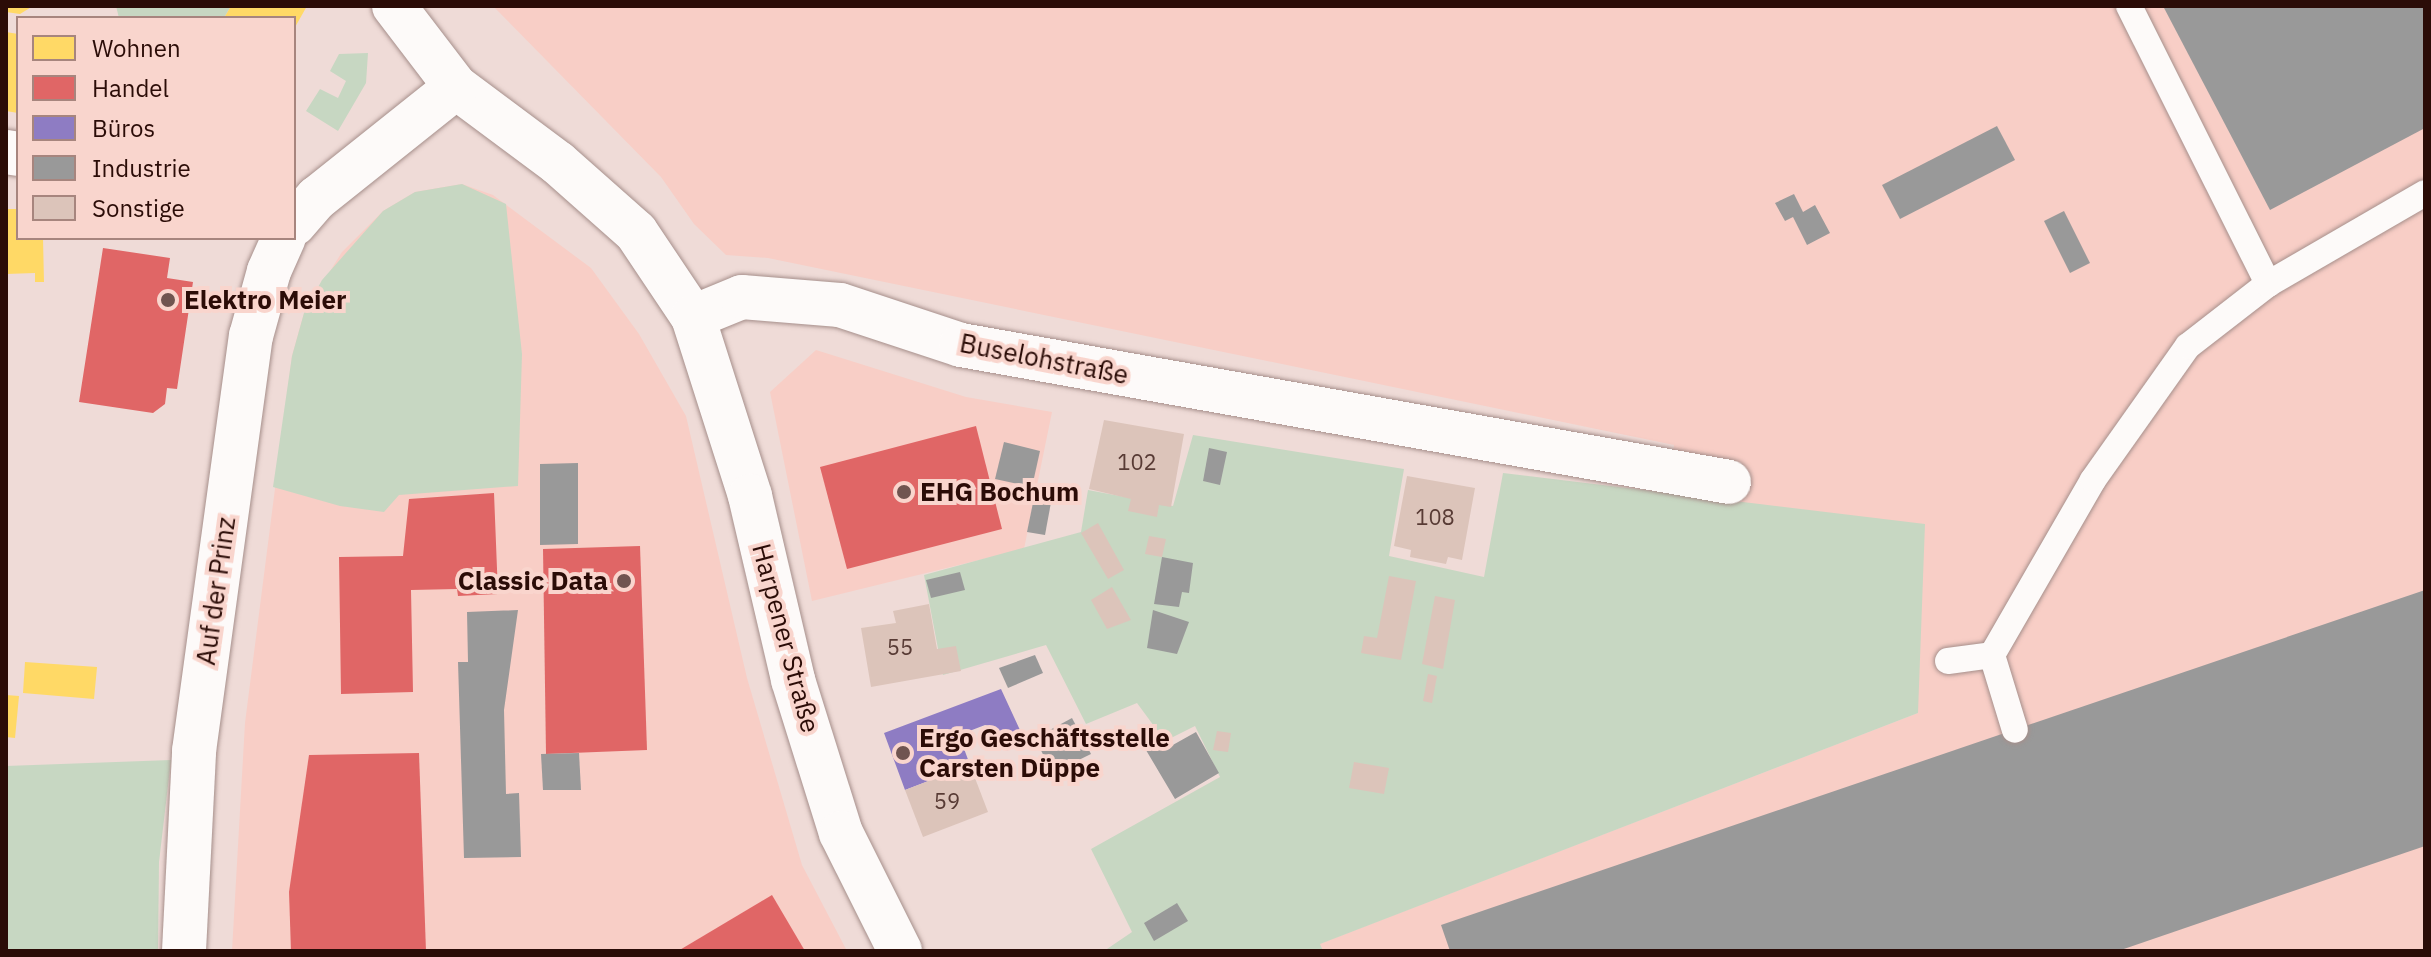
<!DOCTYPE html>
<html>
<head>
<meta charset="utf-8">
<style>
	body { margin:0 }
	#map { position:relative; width:2431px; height:957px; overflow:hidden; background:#efdbd7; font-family:"IBM Plex Sans",sans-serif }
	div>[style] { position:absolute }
	.built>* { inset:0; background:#f8cec6 }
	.green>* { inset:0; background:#c7d7c2 }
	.homes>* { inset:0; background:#ffd966 }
	.shops>* { inset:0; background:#e06666 }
	.offices>* { inset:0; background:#8e7cc3 }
	.industry>* { inset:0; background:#999 }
	.building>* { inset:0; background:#dcc4ba }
	.roads { filter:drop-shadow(0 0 2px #a68f8b) drop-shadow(0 0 2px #a68f8b) }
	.service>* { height:26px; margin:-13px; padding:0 13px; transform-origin:13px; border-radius:13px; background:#fdfaf9 }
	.minor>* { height:44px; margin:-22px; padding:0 22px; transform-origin:22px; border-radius:22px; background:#fdfaf9 }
	.dots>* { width:22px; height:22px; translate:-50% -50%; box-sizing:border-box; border:4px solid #f9d5cd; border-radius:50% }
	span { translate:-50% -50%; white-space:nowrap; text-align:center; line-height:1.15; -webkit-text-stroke:8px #f9d5cd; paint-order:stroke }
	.number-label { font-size:22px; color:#583b35 }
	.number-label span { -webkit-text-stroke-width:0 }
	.poi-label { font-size:26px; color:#2b0c07; font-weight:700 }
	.left { translate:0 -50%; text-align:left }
	.right { translate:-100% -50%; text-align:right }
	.street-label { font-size:26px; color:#2b0c07 }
	.frame { position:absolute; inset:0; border:8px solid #2b0c07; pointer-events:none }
	.legend { position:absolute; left:16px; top:16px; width:280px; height:224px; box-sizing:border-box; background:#f9d5cd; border:2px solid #a7857e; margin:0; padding:10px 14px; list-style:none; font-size:24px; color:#2b0c07 }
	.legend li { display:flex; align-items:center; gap:16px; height:40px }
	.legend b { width:40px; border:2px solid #a7857e }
</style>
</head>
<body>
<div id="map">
	<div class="built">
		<div style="clip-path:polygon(493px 6px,2425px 6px,2425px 951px,1323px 951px,1319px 944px,1918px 713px,1669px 492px,1674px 445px,768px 258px,726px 255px,694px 224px,661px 177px)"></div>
		<div style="clip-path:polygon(462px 184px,493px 195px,591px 268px,639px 334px,686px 416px,747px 678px,802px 865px,847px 951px,232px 951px,245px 723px,292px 356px,304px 313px,342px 252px,383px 211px,415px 192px)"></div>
		<div style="clip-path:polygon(816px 350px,966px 397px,1052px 412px,1024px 549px,812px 601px,770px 392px)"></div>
	</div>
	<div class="green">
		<div style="clip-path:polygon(116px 6px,231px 6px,224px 18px,119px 18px)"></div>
		<div style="clip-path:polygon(368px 53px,366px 83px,338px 131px,306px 111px,320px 89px,338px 98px,346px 81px,330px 71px,339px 54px)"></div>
		<div style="clip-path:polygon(462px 184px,506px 204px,522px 354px,518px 486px,399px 495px,384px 512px,340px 506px,273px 487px,292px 356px,304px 313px,322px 280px,383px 211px,415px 192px)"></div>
		<div style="clip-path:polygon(1193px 435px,1404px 469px,1389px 556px,1484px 577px,1503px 473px,1925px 524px,1918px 713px,1320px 944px,1323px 951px,1104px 951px,1132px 932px,1091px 849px,1220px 777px,1195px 726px,1165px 741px,1137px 703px,1086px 724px,1046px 645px,943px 675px,924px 575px,1081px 532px,1088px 490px,1173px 506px)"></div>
		<div style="clip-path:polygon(171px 760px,159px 862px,158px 951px,6px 951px,6px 766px)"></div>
	</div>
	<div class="homes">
		<div style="clip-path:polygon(6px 6px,33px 6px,20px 14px,6px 12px)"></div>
		<div style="clip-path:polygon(231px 6px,307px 6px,294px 29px,294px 18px,224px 18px)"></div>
		<div style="clip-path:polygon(6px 32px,18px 34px,18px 113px,6px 111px)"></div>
		<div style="clip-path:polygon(6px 209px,18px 209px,18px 238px,43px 238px,44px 282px,35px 282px,35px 273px,6px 274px)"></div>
		<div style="clip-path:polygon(25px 662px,97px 667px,94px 699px,23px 693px)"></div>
		<div style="clip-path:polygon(6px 695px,19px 696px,15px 738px,6px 737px)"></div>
	</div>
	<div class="shops">
		<div style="clip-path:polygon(103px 248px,170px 258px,167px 278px,193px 282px,177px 389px,167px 388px,165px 404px,153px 413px,79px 402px)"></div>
		<div style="clip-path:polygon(976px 426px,1002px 529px,847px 569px,820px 467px)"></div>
		<div style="clip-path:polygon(494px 493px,498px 594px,458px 596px,457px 589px,411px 590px,413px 692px,341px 694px,339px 557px,403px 556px,409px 499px)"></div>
		<div style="clip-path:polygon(640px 546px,647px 750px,546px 754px,543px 549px)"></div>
		<div style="clip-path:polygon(419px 753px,426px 951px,291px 951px,289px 892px,309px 755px)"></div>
		<div style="clip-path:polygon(772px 895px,805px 951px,678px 951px)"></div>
	</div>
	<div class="offices">
		<div style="clip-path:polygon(1001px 689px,1026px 743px,1006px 751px,994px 727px,985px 725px,959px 735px,970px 765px,905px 790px,884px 733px)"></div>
	</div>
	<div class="industry">
		<div style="clip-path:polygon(2163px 6px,2425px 6px,2425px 128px,2270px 210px)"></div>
		<div style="clip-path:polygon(1997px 126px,2015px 160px,1900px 219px,1882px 185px)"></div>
		<div style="clip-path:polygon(1794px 194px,1803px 212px,1815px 205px,1830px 233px,1807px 245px,1793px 217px,1785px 221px,1775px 203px)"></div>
		<div style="clip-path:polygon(2064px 211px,2090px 263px,2070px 273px,2044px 221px)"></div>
		<div style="clip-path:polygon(1004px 442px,1040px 451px,1032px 487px,995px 479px)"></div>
		<div style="clip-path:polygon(1209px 448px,1227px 452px,1220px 485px,1203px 481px)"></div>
		<div style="clip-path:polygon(578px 463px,578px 544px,540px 545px,540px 464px)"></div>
		<div style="clip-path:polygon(1035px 493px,1052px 497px,1045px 535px,1027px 532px)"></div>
		<div style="clip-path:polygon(1162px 557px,1193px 563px,1189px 593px,1182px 592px,1179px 607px,1154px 604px)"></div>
		<div style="clip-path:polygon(960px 572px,965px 590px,931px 598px,926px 580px)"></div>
		<div style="clip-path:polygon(2425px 590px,2425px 846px,2118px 951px,1450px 951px,1441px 925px)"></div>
		<div style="clip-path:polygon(518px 610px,504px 710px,506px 794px,519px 793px,521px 857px,464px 858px,458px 662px,468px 662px,467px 612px)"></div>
		<div style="clip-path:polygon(1153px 610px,1189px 622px,1177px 654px,1147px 648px)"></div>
		<div style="clip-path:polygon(1035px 655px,1043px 673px,1008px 688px,999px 668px)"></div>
		<div style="clip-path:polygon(1072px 718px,1091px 754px,1052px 773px,1035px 738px)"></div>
		<div style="clip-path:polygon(1196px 732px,1219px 773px,1175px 799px,1143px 745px,1164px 734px,1171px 746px)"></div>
		<div style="clip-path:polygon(579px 753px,581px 790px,543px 790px,541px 754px)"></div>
		<div style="clip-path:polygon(1177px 903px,1188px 921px,1154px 941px,1144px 923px)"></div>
	</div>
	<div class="building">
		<div style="clip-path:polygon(1104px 420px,1184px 434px,1171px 507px,1159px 505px,1157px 517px,1128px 511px,1131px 499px,1089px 489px)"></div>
		<div style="clip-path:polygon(1407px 476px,1475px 488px,1462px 560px,1448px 557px,1446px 564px,1410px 557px,1411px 550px,1394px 546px)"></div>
		<div style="clip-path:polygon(1098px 523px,1124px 570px,1108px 579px,1081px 533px)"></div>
		<div style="clip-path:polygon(1149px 536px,1166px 539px,1162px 557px,1145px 554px)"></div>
		<div style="clip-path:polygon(1389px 576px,1416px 581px,1401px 660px,1361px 653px,1364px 636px,1377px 638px)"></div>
		<div style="clip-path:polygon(1112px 587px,1131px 620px,1107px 629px,1091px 600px)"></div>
		<div style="clip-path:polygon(1435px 596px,1455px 600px,1443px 669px,1422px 664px)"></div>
		<div style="clip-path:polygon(929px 604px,937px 649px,956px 646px,961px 671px,871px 687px,861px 628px,896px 623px,893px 611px)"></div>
		<div style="clip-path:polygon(1428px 674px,1437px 676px,1432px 703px,1423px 701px)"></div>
		<div style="clip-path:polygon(1217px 731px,1231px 733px,1228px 752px,1213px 750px)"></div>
		<div style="clip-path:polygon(1354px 762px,1389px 768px,1384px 794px,1349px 788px)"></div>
		<div style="clip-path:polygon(970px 765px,988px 812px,923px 837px,905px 790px)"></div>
	</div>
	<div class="roads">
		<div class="service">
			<div style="left:2129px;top:6px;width:311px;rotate:63.4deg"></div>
			<div style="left:1992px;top:655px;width:202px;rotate:-60deg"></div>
			<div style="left:2093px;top:480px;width:164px;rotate:-54.7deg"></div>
			<div style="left:2188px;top:346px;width:101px;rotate:-37.8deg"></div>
			<div style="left:2268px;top:284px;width:181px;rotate:-30.1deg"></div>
			<div style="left:1948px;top:661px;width:44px;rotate:-7.8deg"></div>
			<div style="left:1992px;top:655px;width:78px;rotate:73deg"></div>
		</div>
		<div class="minor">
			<div style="left:394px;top:6px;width:102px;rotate:52.6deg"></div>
			<div style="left:456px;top:87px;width:127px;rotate:36.7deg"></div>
			<div style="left:558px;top:163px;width:104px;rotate:41.5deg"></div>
			<div style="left:636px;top:232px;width:102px;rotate:56.2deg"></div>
			<div style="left:693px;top:317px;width:188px;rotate:72.3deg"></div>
			<div style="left:750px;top:496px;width:189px;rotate:76.8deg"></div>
			<div style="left:793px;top:680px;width:160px;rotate:72.6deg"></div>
			<div style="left:841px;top:833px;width:132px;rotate:63.4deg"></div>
			<div style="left:6px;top:152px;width:12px;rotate:9deg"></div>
			<div style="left:294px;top:224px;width:35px;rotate:-49deg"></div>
			<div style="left:317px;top:198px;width:178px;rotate:-38.6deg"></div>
			<div style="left:693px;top:317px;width:53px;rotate:-22.2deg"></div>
			<div style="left:742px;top:297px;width:98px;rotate:4.7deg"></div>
			<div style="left:840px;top:305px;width:127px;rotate:18.3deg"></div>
			<div style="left:961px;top:345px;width:780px;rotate:10.11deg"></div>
			<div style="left:184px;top:951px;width:200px;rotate:-87.1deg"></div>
			<div style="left:194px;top:751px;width:419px;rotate:-82.2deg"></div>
			<div style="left:251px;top:336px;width:67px;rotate:-74.5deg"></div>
			<div style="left:269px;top:271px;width:36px;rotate:-66deg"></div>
		</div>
	</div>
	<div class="dots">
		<div style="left:168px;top:300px;background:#705450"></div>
		<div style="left:904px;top:492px;background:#705450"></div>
		<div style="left:624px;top:581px;background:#705450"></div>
		<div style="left:903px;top:753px;background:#705450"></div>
	</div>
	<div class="number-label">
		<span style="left:1137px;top:462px">102</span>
		<span style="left:1435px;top:517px">108</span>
		<span style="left:900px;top:647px">55</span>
		<span style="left:947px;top:801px">59</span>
	</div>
	<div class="poi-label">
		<span class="left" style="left:184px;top:300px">Elektro Meier</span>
		<span class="left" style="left:920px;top:492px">EHG Bochum</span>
		<span class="right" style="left:608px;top:581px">Classic Data</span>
		<span class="left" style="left:919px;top:753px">Ergo Geschäftsstelle<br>Carsten Düppe</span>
	</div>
	<div class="street-label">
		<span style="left:1044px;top:359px;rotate:11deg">Buselohstraße</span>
		<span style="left:216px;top:591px;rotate:-82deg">Auf der Prinz</span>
		<span style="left:786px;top:638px;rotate:75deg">Harpener Straße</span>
	</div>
	<div class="frame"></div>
	<ul class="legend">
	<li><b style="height:22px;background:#ffd966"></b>Wohnen</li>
	<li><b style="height:22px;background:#e06666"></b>Handel</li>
	<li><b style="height:22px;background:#8e7cc3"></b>Büros</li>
	<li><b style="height:22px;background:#999"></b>Industrie</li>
	<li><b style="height:22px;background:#dcc4ba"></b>Sonstige</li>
	</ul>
</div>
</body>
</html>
